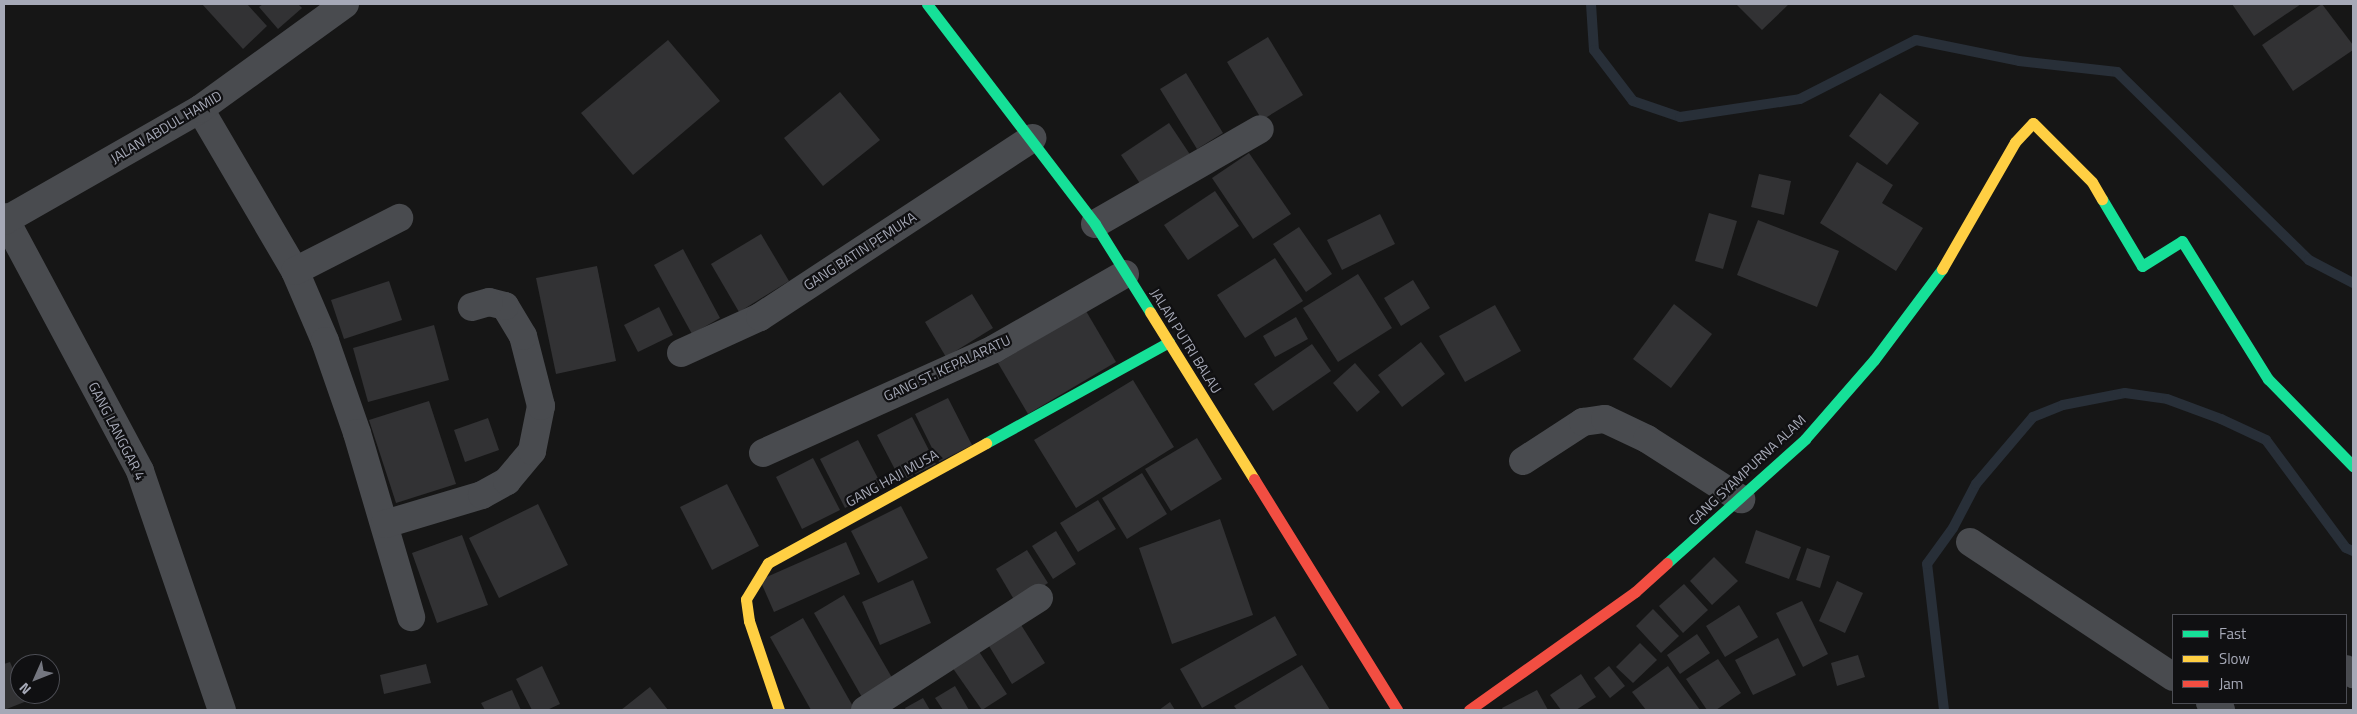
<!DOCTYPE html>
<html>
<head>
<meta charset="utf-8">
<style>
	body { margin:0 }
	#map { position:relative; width:2357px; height:714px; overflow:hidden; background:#161616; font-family:"Titillium Web",sans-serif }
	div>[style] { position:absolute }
	.stream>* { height:10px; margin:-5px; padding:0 5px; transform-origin:5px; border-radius:5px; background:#282f38 }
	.building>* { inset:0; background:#323234 }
	.street>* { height:28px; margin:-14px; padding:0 14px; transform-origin:14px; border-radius:14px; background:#494b4f }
	.fast>* { height:11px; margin:-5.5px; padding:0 5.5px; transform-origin:5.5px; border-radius:5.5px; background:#16e098 }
	.slow>* { height:11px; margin:-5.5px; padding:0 5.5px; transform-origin:5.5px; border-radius:5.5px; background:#ffcf43 }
	.jam>* { height:11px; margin:-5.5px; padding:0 5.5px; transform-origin:5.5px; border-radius:5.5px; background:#f24e42 }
	span { translate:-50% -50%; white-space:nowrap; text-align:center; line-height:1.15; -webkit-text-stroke:4.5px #101012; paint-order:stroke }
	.street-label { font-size:14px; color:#a6a9b7 }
	.frame { position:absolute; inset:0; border:5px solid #a6a9b7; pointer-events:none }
	.legend { position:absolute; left:2172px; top:614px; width:175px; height:90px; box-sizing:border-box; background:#101012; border:1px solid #4c4d54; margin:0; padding:6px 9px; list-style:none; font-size:15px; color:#a6a9b7 }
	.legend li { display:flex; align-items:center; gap:10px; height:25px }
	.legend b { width:25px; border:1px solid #4c4d54 }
	.north { position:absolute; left:10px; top:654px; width:50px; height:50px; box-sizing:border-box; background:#101012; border:1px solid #4c4d54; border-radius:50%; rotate:226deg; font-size:14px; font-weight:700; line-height:20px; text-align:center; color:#a6a9b7 }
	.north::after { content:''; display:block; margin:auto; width:18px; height:22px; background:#74767f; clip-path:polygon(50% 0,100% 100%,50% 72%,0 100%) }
</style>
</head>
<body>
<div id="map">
	<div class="stream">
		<div style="left:1591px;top:4px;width:46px;rotate:86.3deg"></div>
		<div style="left:1594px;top:50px;width:64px;rotate:52.6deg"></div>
		<div style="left:1633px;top:101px;width:50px;rotate:18.8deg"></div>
		<div style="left:1680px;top:117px;width:121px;rotate:-8.5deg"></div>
		<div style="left:1800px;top:99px;width:130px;rotate:-27deg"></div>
		<div style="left:1916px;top:40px;width:105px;rotate:11.5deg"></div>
		<div style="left:2019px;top:61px;width:99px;rotate:6.4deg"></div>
		<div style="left:2117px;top:72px;width:269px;rotate:44.4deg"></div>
		<div style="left:2309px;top:260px;width:50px;rotate:27.6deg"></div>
		<div style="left:1944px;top:710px;width:147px;rotate:-96.6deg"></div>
		<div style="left:1927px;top:564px;width:44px;rotate:-54.2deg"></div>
		<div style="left:1953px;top:528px;width:50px;rotate:-62.4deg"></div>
		<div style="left:1976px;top:484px;width:88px;rotate:-49.6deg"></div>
		<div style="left:2033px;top:417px;width:32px;rotate:-22deg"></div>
		<div style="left:2063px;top:405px;width:63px;rotate:-11deg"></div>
		<div style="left:2125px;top:393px;width:42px;rotate:8.1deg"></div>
		<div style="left:2167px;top:399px;width:58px;rotate:20.3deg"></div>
		<div style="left:2221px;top:419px;width:50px;rotate:25deg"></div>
		<div style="left:2266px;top:440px;width:134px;rotate:53.5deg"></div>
		<div style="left:2346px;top:548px;width:8px;rotate:23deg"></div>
	</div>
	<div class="building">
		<div style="clip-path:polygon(202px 4px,247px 4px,267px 26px,243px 49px)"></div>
		<div style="clip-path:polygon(263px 4px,298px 4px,302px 8px,278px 29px,259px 7px)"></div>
		<div style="clip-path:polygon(1736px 4px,1789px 4px,1762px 30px)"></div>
		<div style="clip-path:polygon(2232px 4px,2301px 4px,2254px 36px)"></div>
		<div style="clip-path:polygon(2322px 4px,2353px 45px,2353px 50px,2293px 91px,2262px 45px)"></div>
		<div style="clip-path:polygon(1268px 37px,1303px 95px,1262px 120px,1227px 62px)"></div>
		<div style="clip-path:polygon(668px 40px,720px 101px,633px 175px,581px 113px)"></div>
		<div style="clip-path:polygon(1186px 73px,1223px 133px,1197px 149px,1160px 89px)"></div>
		<div style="clip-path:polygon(840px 92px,880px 140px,823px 186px,784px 138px)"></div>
		<div style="clip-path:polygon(1880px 93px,1919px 123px,1887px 165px,1849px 136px)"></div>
		<div style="clip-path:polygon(1169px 123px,1191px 156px,1143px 188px,1121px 155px)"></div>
		<div style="clip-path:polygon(1249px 153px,1291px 214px,1253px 239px,1212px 178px)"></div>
		<div style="clip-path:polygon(1857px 162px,1893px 185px,1882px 203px,1923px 228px,1896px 271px,1820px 223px)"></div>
		<div style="clip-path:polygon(1759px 174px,1791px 181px,1784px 215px,1751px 207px)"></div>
		<div style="clip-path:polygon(1215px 191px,1239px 226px,1188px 260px,1164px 225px)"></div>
		<div style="clip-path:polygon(1709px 213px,1737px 221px,1723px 269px,1695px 261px)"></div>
		<div style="clip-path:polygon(1380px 214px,1395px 244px,1342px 270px,1327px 240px)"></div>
		<div style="clip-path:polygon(1758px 220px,1839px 251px,1817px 307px,1737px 275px)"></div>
		<div style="clip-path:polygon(1299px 227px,1332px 274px,1306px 292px,1273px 244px)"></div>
		<div style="clip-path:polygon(761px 234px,789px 281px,739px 312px,711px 264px)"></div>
		<div style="clip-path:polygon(683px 249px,720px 318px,692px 334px,654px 265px)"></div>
		<div style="clip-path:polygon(1275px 258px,1303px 301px,1245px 338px,1217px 295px)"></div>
		<div style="clip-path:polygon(597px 266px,616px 361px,556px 374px,536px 278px)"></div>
		<div style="clip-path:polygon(1358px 274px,1392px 328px,1338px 362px,1303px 308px)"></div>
		<div style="clip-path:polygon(1413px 280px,1430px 308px,1401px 326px,1384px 298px)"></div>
		<div style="clip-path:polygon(389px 281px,402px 320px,344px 339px,331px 300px)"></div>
		<div style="clip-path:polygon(972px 294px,993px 328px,946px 357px,925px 322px)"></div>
		<div style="clip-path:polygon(1674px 304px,1712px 334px,1671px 388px,1633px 359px)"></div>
		<div style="clip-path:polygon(1495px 305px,1521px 351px,1465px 382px,1439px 336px)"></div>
		<div style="clip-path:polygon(659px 307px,673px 335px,638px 352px,624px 325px)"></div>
		<div style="clip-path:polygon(1086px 311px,1116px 362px,1028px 414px,998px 363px)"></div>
		<div style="clip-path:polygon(1296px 317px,1308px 339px,1275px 357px,1263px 336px)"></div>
		<div style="clip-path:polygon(434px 325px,449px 380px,368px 402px,353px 348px)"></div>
		<div style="clip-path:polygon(1421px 342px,1445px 374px,1402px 407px,1378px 375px)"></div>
		<div style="clip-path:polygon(1312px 344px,1331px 371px,1273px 411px,1254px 384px)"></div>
		<div style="clip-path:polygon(1355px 363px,1380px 392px,1357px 412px,1333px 383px)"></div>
		<div style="clip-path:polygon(1133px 380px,1174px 447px,1076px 508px,1034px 440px)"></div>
		<div style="clip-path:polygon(948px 398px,972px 445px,939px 462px,915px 414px)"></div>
		<div style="clip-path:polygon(429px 401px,456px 484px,396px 503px,369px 420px)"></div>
		<div style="clip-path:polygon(912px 417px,936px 464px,901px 481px,877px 435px)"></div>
		<div style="clip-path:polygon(488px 418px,499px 450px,465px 462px,454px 430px)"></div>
		<div style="clip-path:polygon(1197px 438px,1222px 479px,1171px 511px,1145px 469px)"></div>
		<div style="clip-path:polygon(858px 440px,883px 488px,845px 508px,820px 459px)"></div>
		<div style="clip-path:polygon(813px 458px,840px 510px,802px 529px,776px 477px)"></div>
		<div style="clip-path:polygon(1142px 473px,1167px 514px,1127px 539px,1102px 498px)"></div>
		<div style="clip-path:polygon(727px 484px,759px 546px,712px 570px,680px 507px)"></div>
		<div style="clip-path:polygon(1098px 500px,1116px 529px,1078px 552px,1060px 523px)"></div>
		<div style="clip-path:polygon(538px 504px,568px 565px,499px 598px,469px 538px)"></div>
		<div style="clip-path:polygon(901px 506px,928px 558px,878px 583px,851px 531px)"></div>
		<div style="clip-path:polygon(1220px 519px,1253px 615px,1172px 644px,1139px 548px)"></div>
		<div style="clip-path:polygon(1756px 530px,1801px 547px,1789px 579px,1745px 563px)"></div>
		<div style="clip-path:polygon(1056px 531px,1076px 564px,1053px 579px,1032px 546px)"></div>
		<div style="clip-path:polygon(462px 535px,488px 605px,437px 623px,412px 553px)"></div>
		<div style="clip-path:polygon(846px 542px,860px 574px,774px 612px,760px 580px)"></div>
		<div style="clip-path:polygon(1807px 548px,1830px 556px,1820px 588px,1796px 580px)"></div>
		<div style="clip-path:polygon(1027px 550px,1048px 583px,1016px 603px,996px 569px)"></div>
		<div style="clip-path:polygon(1714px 557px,1738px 581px,1712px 605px,1690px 581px)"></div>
		<div style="clip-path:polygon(913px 580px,931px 623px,880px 645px,862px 602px)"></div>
		<div style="clip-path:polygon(1837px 581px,1863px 593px,1845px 633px,1819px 621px)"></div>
		<div style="clip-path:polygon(1684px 584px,1708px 610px,1683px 633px,1659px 606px)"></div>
		<div style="clip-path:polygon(844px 595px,898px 688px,867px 706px,814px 613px)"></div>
		<div style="clip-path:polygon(1802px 601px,1828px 654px,1803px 667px,1776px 613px)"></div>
		<div style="clip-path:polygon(1739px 605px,1758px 637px,1725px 657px,1706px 626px)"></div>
		<div style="clip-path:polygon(1653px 609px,1679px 636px,1661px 653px,1636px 626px)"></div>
		<div style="clip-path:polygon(1275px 616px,1297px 655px,1202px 708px,1180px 669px)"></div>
		<div style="clip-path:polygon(803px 618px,855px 710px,811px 710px,770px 637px)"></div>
		<div style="clip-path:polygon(1018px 620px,1045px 663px,1012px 684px,986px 641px)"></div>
		<div style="clip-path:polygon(1697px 634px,1710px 653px,1680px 674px,1667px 655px)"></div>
		<div style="clip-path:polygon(1778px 638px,1796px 675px,1753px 695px,1735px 660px)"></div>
		<div style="clip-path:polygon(1640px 643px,1657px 660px,1633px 683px,1616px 667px)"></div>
		<div style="clip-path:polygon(978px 650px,1007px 694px,982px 710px,952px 667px)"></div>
		<div style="clip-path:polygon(1858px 655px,1865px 677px,1837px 686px,1831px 663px)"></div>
		<div style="clip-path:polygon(1718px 659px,1741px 693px,1716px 710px,1707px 710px,1686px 679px)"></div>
		<div style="clip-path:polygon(10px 662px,20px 685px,20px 694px,24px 694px,27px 701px,4px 710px,4px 664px)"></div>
		<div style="clip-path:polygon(426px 664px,431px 683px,384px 694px,380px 675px)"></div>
		<div style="clip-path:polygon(1302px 665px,1330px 710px,1237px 710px,1234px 706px)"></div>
		<div style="clip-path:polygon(542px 666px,560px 704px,547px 710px,532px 710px,516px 679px)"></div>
		<div style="clip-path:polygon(1609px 666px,1625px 686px,1610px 698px,1594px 678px)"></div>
		<div style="clip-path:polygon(1668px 666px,1700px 710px,1646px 710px,1632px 692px)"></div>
		<div style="clip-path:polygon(1581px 674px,1596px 697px,1576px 710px,1561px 710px,1550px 695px)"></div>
		<div style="clip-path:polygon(955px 686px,969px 710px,943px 710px,935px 698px)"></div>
		<div style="clip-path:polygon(650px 687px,668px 710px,621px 710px)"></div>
		<div style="clip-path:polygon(512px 690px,521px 710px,485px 710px,481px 703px)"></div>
		<div style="clip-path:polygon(1537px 690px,1548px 710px,1503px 710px,1502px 708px)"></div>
		<div style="clip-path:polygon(923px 698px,930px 710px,906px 710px,905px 708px)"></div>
		<div style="clip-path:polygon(1170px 702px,1175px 710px,1159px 710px)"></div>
	</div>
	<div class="street">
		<div style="left:200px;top:109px;width:188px;rotate:59.6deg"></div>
		<div style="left:295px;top:271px;width:76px;rotate:66.8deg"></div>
		<div style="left:325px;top:341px;width:97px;rotate:70.8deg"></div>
		<div style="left:357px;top:433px;width:192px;rotate:73.6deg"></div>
		<div style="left:4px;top:217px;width:288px;rotate:61.8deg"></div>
		<div style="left:140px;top:471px;width:253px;rotate:71.1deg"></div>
		<div style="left:4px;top:221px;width:226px;rotate:-29.7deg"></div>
		<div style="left:200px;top:109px;width:179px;rotate:-35.9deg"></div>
		<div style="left:1095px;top:224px;width:190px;rotate:-29.9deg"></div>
		<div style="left:295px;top:271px;width:117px;rotate:-27deg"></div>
		<div style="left:681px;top:353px;width:87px;rotate:-24.5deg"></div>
		<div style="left:760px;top:317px;width:326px;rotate:-33.3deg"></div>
		<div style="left:763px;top:453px;width:253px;rotate:-24.2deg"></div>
		<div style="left:994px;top:349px;width:151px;rotate:-29.8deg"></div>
		<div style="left:1523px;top:461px;width:72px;rotate:-33deg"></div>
		<div style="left:1583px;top:422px;width:22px;rotate:-8deg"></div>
		<div style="left:1605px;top:419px;width:47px;rotate:25.5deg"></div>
		<div style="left:1647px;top:439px;width:112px;rotate:32.6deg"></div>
		<div style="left:385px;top:524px;width:101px;rotate:-16.6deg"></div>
		<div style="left:482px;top:495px;width:29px;rotate:-29deg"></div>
		<div style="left:507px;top:481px;width:39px;rotate:-50deg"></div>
		<div style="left:532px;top:451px;width:46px;rotate:-78.7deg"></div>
		<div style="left:541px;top:406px;width:72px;rotate:-104.4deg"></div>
		<div style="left:523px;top:336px;width:35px;rotate:-121deg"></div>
		<div style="left:505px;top:306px;width:16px;rotate:-166deg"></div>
		<div style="left:489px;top:302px;width:18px;rotate:164deg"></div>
		<div style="left:1970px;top:542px;width:244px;rotate:33.6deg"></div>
		<div style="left:2346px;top:669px;width:9px;rotate:36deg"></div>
		<div style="left:2210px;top:703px;width:13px;rotate:32deg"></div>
		<div style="left:865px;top:710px;width:207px;rotate:-32.8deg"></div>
	</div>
	<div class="fast">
		<div style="left:927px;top:4px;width:277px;rotate:52.6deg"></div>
		<div style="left:1095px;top:224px;width:104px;rotate:58deg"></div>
		<div style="left:2102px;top:199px;width:78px;rotate:59.2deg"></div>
		<div style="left:2142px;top:266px;width:47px;rotate:-32deg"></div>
		<div style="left:2182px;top:241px;width:163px;rotate:58.1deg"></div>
		<div style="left:2268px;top:379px;width:122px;rotate:45.7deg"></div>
		<div style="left:986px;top:443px;width:209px;rotate:-28.9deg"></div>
		<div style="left:1667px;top:563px;width:186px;rotate:-41.9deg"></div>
		<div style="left:1805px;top:439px;width:105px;rotate:-48.9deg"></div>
		<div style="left:1874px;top:360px;width:114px;rotate:-53.2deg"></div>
	</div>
	<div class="slow">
		<div style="left:1942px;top:269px;width:146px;rotate:-60.1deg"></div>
		<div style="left:2015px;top:142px;width:26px;rotate:-47deg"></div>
		<div style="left:2033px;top:123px;width:83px;rotate:45deg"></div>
		<div style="left:2092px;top:182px;width:20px;rotate:60deg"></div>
		<div style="left:1150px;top:312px;width:197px;rotate:58.1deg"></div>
		<div style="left:779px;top:710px;width:94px;rotate:-108.6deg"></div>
		<div style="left:749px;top:621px;width:22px;rotate:-98deg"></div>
		<div style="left:746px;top:599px;width:42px;rotate:-58.6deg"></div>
		<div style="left:768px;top:563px;width:249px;rotate:-28.8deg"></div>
	</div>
	<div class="jam">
		<div style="left:1254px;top:479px;width:272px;rotate:58.2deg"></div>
		<div style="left:1469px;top:710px;width:204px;rotate:-35.4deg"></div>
		<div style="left:1635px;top:592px;width:43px;rotate:-42.2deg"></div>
	</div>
	<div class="street-label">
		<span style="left:166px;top:127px;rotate:-31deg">JALAN ABDUL HAMID</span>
		<span style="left:860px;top:251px;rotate:-33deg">GANG BATIN PEMUKA</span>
		<span style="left:1186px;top:341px;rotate:58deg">JALAN PUTRI BALAU</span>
		<span style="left:947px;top:368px;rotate:-25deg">GANG ST. KEPALARATU</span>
		<span style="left:117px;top:431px;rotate:63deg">GANG LANGGAR 4</span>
		<span style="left:1747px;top:470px;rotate:-43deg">GANG SYAMPURNA ALAM</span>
		<span style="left:892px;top:478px;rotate:-29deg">GANG HAJI MUSA</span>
	</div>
	<div class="frame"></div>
	<ul class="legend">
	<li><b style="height:6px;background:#16e098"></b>Fast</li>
	<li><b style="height:6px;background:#ffcf43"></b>Slow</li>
	<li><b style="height:6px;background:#f24e42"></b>Jam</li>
	</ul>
	<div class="north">N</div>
</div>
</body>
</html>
